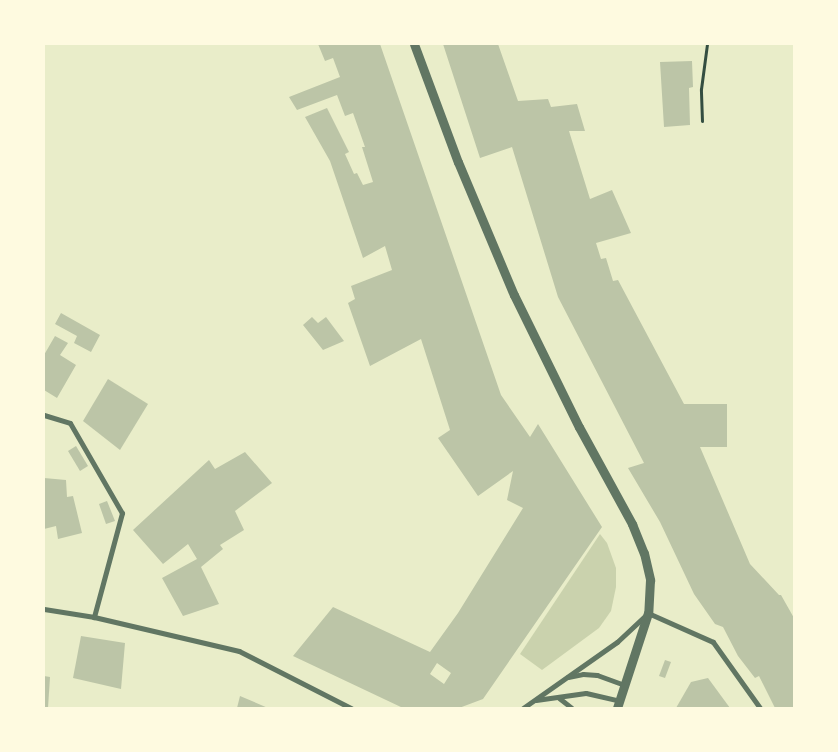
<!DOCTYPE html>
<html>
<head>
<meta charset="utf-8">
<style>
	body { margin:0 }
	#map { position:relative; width:838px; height:752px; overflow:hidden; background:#e9edc9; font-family:"Noto Sans",sans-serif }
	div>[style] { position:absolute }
	.green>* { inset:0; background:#cad2ad }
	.building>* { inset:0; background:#bcc5a7 }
	.path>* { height:3px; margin:-1.5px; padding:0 1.5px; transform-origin:1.5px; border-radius:1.5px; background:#344e41 }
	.minor>* { height:5px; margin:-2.5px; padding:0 2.5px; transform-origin:2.5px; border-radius:2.5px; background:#617663 }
	.tertiary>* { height:9px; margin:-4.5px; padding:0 4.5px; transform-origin:4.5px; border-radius:4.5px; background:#617663 }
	span { translate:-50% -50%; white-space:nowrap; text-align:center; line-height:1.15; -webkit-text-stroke:5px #fefae0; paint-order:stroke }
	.frame { position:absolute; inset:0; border:45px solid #fefae0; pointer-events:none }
</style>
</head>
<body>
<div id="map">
	<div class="green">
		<div style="clip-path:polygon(600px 534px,607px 543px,616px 568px,616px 587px,611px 611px,599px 628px,542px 670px,520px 654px)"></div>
	</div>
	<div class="building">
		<div style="clip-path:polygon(evenodd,318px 44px,380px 44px,501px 395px,530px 437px,538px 424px,602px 527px,483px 699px,459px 708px,403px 708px,293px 656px,333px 607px,430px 652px,458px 613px,523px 508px,507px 500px,513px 471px,478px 496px,438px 438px,450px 430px,421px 339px,370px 366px,348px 303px,355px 299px,351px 286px,392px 270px,385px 246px,363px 258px,330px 161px,305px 117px,327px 108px,349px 152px,345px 154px,354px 174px,357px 173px,363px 185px,373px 182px,362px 147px,365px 147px,353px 113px,345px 116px,337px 95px,297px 110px,289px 97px,340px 77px,333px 58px,325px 61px,318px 44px,437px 663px,451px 673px,444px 684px,430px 674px,437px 663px)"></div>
		<div style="clip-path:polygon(443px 44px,498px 44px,518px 101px,548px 99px,551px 107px,577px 104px,585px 131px,569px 131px,590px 199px,612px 190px,631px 233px,596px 243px,601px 259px,606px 258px,613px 281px,618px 280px,684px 404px,727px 404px,727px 447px,700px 447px,750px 564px,779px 595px,781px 595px,794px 618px,794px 708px,775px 708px,759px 676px,755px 678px,738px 656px,723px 627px,715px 624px,694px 594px,660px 522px,628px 468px,644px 463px,558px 297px,512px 147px,480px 158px)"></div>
		<div style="clip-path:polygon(692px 61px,693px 87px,689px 88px,690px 125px,664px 127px,660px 62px)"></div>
		<div style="clip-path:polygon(61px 313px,100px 335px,91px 352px,74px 343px,77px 336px,55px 324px)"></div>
		<div style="clip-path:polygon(312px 317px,318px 323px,326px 317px,344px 341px,323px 350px,303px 325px)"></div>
		<div style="clip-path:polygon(55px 336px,68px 343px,60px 355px,76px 365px,57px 398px,44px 390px,44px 355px)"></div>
		<div style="clip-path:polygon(108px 379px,148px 404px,120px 450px,83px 421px)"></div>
		<div style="clip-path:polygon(76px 446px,88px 466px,80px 471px,68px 451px)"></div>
		<div style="clip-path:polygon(245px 452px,272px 483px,235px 511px,244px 530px,220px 545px,223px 549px,201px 567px,219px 604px,183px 616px,162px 578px,197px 559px,188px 544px,163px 564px,133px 530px,209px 460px,215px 469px)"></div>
		<div style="clip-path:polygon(44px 478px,66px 480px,67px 497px,73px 496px,82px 533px,58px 539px,56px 526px,44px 529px)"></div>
		<div style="clip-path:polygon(107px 501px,115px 521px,106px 524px,99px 504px)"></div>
		<div style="clip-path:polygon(81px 636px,125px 643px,121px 689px,73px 678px)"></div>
		<div style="clip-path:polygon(665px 660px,671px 662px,665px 678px,659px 676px)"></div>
		<div style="clip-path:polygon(44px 676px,50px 677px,48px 708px,44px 708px)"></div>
		<div style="clip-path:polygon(708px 678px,730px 708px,676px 708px,691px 682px)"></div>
		<div style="clip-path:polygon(240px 696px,268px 708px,237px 708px)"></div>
	</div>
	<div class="path">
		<div style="left:702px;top:121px;width:32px;rotate:-92deg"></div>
		<div style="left:701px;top:89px;width:45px;rotate:-82.4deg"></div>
	</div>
	<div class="minor">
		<div style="left:44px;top:415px;width:27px;rotate:17deg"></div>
		<div style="left:70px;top:423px;width:104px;rotate:60deg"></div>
		<div style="left:122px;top:513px;width:108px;rotate:105.1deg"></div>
		<div style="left:44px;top:609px;width:51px;rotate:9.1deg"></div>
		<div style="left:94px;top:617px;width:149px;rotate:13.2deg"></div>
		<div style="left:239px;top:651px;width:126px;rotate:27deg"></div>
		<div style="left:568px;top:677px;width:15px;rotate:-11deg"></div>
		<div style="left:583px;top:674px;width:14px;rotate:4deg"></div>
		<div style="left:597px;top:675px;width:30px;rotate:20deg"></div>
		<div style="left:559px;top:698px;width:16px;rotate:38deg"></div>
		<div style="left:536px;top:700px;width:50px;rotate:-8deg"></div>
		<div style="left:586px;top:693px;width:35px;rotate:13deg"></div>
		<div style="left:523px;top:708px;width:115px;rotate:-35.1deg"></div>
		<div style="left:617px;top:642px;width:42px;rotate:-43.1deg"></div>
		<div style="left:648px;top:613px;width:71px;rotate:24deg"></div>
		<div style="left:713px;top:642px;width:81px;rotate:54.5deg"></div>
	</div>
	<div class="tertiary">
		<div style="left:414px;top:44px;width:126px;rotate:69.6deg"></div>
		<div style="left:458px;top:162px;width:144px;rotate:67.2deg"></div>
		<div style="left:514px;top:295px;width:147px;rotate:63.8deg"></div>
		<div style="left:579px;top:427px;width:111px;rotate:61.3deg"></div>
		<div style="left:632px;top:524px;width:31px;rotate:68deg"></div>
		<div style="left:644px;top:553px;width:28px;rotate:77deg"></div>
		<div style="left:650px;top:580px;width:33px;rotate:93deg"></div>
		<div style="left:648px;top:613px;width:100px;rotate:108.1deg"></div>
	</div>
	<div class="frame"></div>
</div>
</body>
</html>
